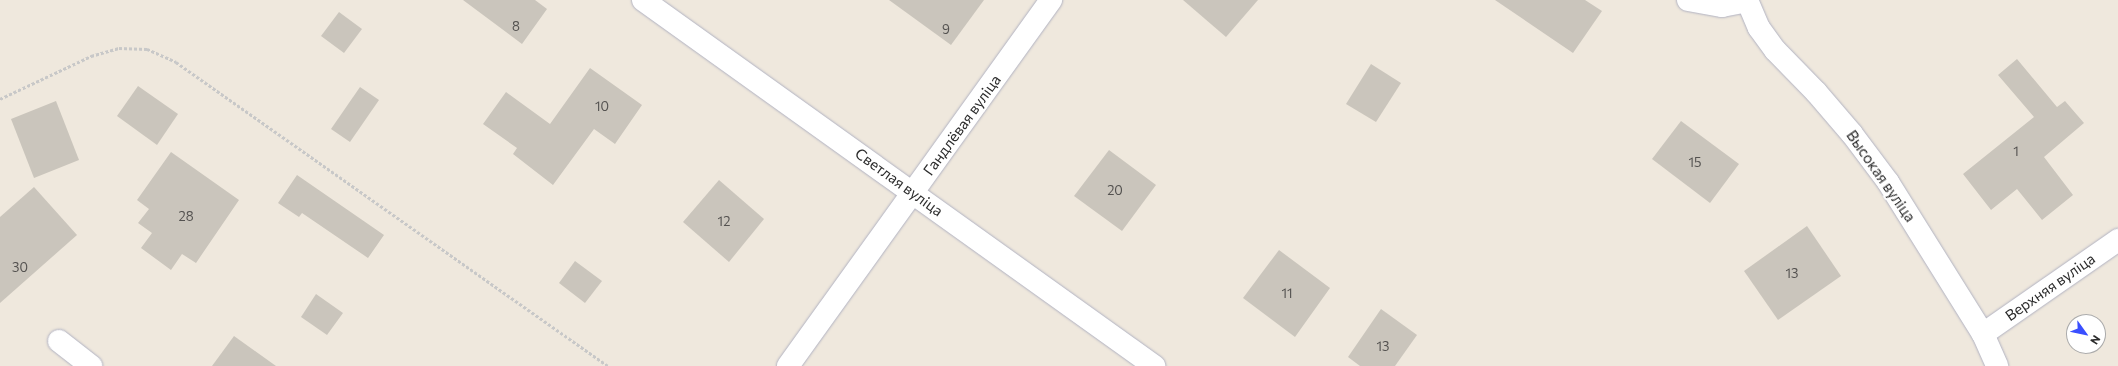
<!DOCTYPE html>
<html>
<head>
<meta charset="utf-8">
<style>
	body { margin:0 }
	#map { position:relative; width:2118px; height:366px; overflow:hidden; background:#efe8dd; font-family:Commissioner,sans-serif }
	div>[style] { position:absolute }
	.building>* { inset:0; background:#cac5bc }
	.path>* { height:2.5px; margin-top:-1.25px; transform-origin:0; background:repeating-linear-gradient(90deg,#c8c8c8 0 3px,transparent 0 5px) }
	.roads { filter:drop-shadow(0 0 1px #b1b2c1) drop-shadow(0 0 1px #b1b2c1) }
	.minor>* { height:22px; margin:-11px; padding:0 11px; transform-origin:11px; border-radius:11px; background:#fff }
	span { translate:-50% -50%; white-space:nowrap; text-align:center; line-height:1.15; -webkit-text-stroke:3.5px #fff; paint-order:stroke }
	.number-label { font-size:13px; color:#545250 }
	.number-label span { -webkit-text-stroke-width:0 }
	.street-label { font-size:15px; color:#2c2c2c }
	.north { position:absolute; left:2066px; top:314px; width:40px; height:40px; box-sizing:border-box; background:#fff; border:1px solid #ababab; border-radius:50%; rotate:123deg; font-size:11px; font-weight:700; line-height:16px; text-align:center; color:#2c2c2c }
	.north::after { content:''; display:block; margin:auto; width:14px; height:18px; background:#3a4fff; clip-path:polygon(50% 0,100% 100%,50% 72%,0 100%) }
</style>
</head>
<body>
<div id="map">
	<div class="building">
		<div style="clip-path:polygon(463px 0,535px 0,547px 9px,522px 44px)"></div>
		<div style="clip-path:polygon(889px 0,984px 0,951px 45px)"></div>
		<div style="clip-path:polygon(1183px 0,1258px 0,1226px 37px)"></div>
		<div style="clip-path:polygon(1495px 0,1585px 0,1602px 11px,1573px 53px)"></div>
		<div style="clip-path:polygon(339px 12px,362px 29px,344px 53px,321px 36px)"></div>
		<div style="clip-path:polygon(2017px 59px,2057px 107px,2065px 101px,2084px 123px,2044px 157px,2073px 195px,2042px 220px,2017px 189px,1991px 210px,1963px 174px,2034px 117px,1998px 75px)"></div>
		<div style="clip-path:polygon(1371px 64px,1401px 83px,1376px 122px,1346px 104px)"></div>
		<div style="clip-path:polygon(590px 68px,642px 105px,615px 144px,594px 129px,553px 185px,513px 154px,517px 148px,483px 124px,506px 92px,550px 124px)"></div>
		<div style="clip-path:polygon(138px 86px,178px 114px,157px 145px,117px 116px)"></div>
		<div style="clip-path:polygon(360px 87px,379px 100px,350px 142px,331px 129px)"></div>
		<div style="clip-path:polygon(56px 101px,79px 160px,34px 178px,11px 119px)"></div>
		<div style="clip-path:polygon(1681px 121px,1739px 164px,1710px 203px,1652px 159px)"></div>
		<div style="clip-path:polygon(1109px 150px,1156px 185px,1122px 231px,1074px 196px)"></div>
		<div style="clip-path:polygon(171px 152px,239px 200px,196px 263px,182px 254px,171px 270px,141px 248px,152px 233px,138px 223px,149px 209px,137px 200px)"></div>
		<div style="clip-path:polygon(297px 175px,384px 235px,368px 258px,302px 213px,299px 217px,278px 203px)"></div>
		<div style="clip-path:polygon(719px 180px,764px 219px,729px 262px,683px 222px)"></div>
		<div style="clip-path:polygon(34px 187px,77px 235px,0 303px,0 217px)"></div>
		<div style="clip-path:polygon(1807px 226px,1841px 276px,1778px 320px,1744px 271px)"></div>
		<div style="clip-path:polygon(1279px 250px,1330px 288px,1295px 337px,1243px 298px)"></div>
		<div style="clip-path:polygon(575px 261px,602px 281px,585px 303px,559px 283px)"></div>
		<div style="clip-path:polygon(316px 294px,343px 313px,327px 335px,301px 317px)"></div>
		<div style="clip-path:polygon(1381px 309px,1417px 335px,1395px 366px,1360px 366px,1348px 357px)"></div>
		<div style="clip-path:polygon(234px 336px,276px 366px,212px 366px)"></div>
	</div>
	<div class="path">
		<div style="left:0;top:99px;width:101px;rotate:-25.3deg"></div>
		<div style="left:91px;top:56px;width:29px;rotate:-16deg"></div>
		<div style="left:119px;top:48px;width:28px;rotate:2deg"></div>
		<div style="left:147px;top:49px;width:32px;rotate:24deg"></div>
		<div style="left:176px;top:62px;width:528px;rotate:35.13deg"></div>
	</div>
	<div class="roads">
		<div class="minor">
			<div style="left:643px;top:0;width:629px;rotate:35.61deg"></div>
			<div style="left:1688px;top:0;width:35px;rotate:10deg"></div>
			<div style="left:1722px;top:6px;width:25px;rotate:-11deg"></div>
			<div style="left:1747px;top:0;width:30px;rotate:67deg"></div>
			<div style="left:1759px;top:28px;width:27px;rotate:54deg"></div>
			<div style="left:1775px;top:50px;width:59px;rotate:45.7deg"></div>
			<div style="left:1816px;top:92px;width:55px;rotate:49.4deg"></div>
			<div style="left:1852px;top:134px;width:60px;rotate:53.1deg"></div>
			<div style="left:1888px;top:182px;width:179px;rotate:58deg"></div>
			<div style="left:1983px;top:334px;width:35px;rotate:66deg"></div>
			<div style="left:1983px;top:334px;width:165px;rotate:-34.8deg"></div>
			<div style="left:59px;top:341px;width:41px;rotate:38deg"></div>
			<div style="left:788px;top:366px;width:451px;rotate:-54.3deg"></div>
		</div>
	</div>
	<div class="number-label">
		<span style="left:516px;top:26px">8</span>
		<span style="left:946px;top:29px">9</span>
		<span style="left:602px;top:106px">10</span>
		<span style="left:2016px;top:151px">1</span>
		<span style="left:1695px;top:162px">15</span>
		<span style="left:1115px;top:190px">20</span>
		<span style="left:186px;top:216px">28</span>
		<span style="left:724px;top:221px">12</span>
		<span style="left:20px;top:267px">30</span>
		<span style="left:1792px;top:273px">13</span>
		<span style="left:1287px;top:293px">11</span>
		<span style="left:1383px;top:346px">13</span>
	</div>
	<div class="street-label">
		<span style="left:962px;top:125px;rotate:-54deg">Гандлёвая вуліца</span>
		<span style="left:1881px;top:176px;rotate:55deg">Высокая вуліца</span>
		<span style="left:899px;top:182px;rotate:36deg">Светлая вуліца</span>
		<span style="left:2050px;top:287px;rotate:-35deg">Верхняя вуліца</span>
	</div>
	<div class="north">N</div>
</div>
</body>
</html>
